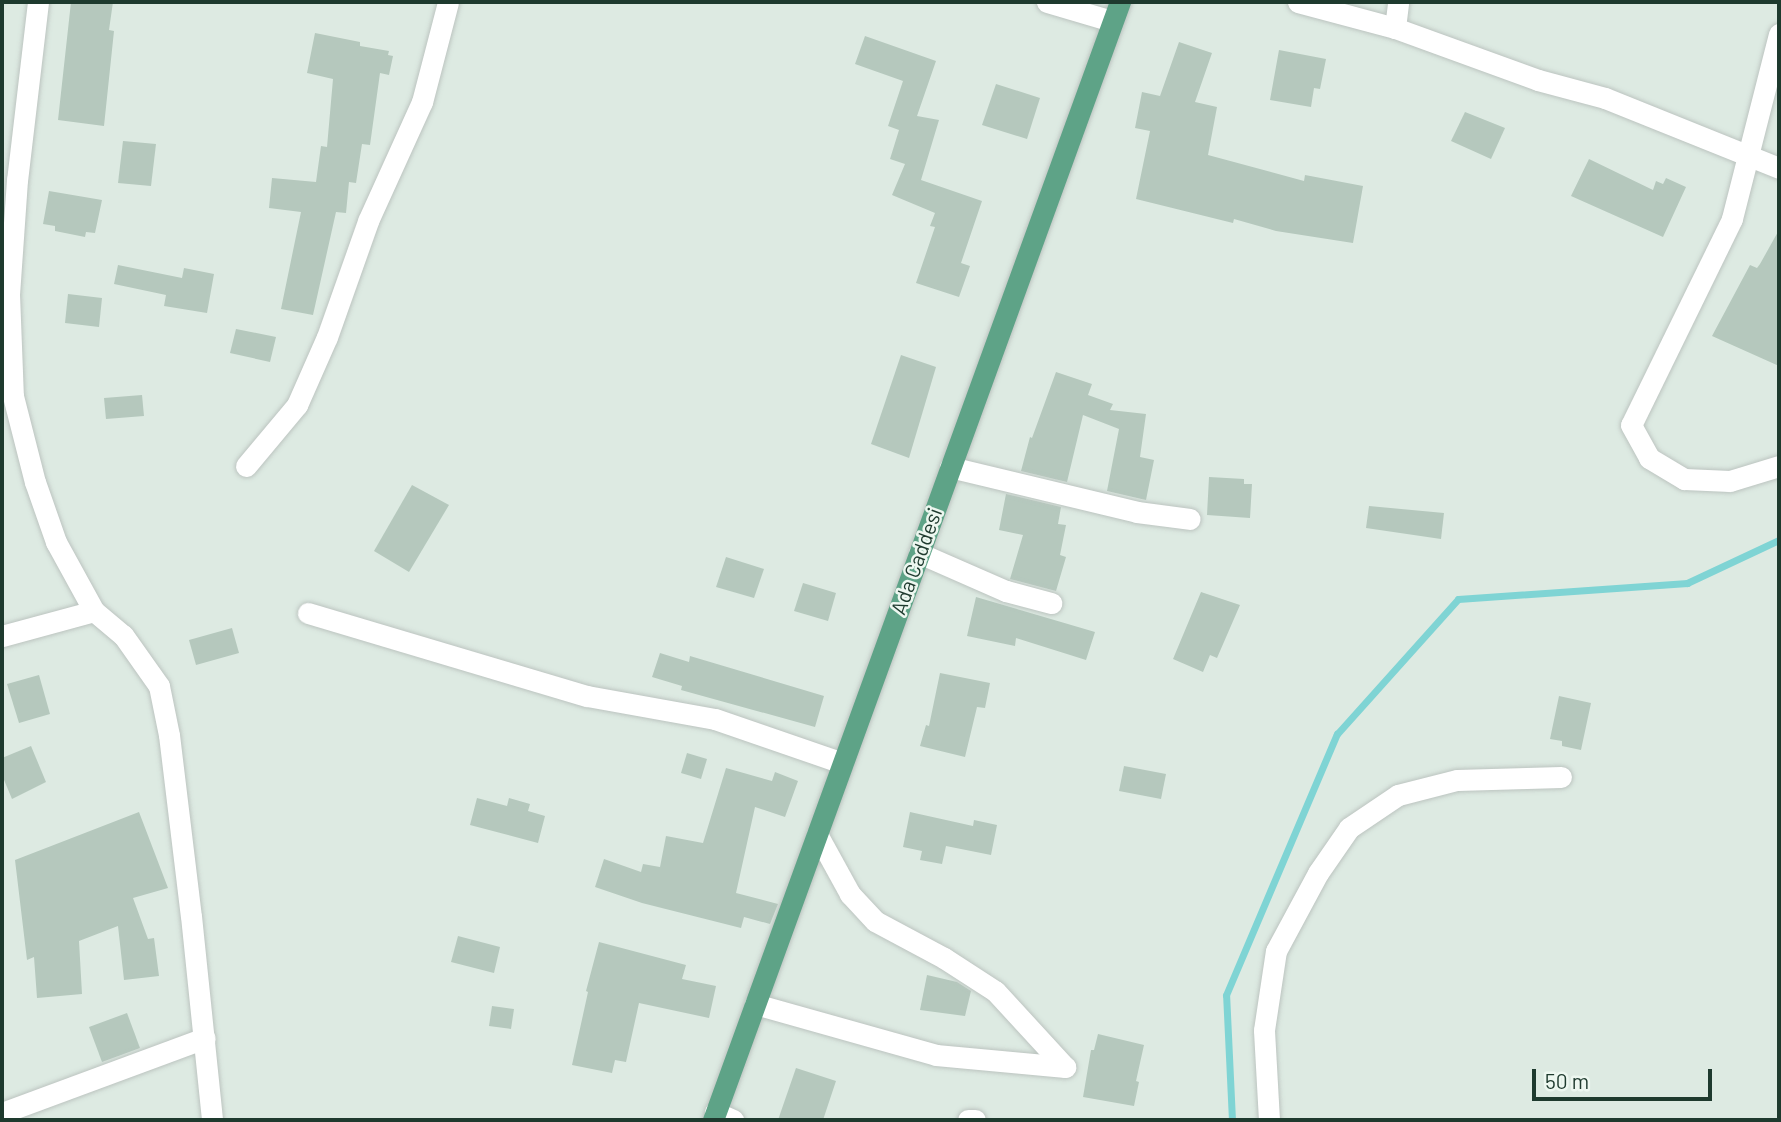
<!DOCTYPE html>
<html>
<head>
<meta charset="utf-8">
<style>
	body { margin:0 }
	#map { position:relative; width:1781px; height:1122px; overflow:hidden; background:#ddeae2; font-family:Barlow,sans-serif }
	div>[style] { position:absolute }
	.stream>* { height:7px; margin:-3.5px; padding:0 3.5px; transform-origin:3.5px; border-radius:3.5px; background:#7fd4d4 }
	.building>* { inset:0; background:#b5c8bd }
	.roads { filter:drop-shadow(0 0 2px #bcc4c0) drop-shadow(0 0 2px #bcc4c0) }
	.minor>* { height:21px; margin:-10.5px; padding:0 10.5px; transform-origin:10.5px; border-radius:10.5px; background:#fff }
	.major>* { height:21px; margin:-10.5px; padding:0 10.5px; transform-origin:10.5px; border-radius:10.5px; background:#5ea387 }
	span { translate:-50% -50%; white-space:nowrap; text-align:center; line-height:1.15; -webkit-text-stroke:5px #edf7f0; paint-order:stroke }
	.street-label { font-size:21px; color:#1e3a2e }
	.frame { position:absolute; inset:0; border:4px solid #1e3a2e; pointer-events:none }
	.scale { position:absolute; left:1532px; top:1069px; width:180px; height:32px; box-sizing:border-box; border:4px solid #1e3a2e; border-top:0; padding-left:9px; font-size:21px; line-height:24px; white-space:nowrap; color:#1e3a2e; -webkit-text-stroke:5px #edf7f0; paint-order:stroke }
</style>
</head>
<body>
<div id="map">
	<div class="stream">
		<div style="left:1232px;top:1120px;width:125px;rotate:-92.7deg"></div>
		<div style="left:1226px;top:995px;width:284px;rotate:-67deg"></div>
		<div style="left:1337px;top:734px;width:181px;rotate:-48.1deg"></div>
		<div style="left:1458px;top:599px;width:230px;rotate:-4deg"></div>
		<div style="left:1687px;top:583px;width:102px;rotate:-25.1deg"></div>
	</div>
	<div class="building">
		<div style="clip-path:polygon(71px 2px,113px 2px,109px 30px,114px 31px,104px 126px,58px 120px)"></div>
		<div style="clip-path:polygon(315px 33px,360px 42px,360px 46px,389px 51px,388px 55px,393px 56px,389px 75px,380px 73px,370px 145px,362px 144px,356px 183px,349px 182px,346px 213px,336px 212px,313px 315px,281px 309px,301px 212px,269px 208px,272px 178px,316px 182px,321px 146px,327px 147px,333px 79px,307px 73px)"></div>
		<div style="clip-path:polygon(865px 36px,936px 61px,917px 116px,939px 120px,921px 180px,982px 201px,961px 263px,970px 266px,959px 297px,916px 283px,935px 227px,930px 226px,935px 213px,892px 195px,905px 164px,890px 159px,899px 130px,888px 126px,903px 81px,855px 64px)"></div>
		<div style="clip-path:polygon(1179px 42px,1212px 53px,1195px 102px,1217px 107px,1208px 155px,1304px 181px,1305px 175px,1363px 186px,1353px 243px,1276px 231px,1234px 219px,1233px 223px,1136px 199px,1150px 131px,1135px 128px,1142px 92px,1160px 96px)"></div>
		<div style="clip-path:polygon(1279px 50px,1326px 59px,1320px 89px,1314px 88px,1311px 107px,1270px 100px)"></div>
		<div style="clip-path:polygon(996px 84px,1040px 98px,1027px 139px,982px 125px)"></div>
		<div style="clip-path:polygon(1465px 112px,1505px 128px,1491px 159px,1451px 141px)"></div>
		<div style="clip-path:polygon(123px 141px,156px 144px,151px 186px,118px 183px)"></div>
		<div style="clip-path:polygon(1589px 159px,1653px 190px,1656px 181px,1663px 184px,1666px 178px,1686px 187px,1663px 237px,1571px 196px)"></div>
		<div style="clip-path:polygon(49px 191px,102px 200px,95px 233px,86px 232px,85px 237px,55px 231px,55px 226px,43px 224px)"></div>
		<div style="clip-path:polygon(1779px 230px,1779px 366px,1712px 336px,1750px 265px,1757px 268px,1760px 264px)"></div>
		<div style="clip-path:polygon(118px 265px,182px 278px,184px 268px,214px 274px,207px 313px,164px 306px,166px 295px,114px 284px)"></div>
		<div style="clip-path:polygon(68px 294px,102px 298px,99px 327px,65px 323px)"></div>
		<div style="clip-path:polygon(236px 329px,276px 337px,270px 362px,230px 353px)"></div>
		<div style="clip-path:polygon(901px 355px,936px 367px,909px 458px,871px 444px)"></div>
		<div style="clip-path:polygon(1056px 372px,1092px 384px,1088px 395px,1113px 404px,1110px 410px,1146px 414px,1140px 457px,1154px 460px,1146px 500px,1107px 491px,1119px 429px,1083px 415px,1067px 482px,1021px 471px,1030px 437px,1032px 438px)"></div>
		<div style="clip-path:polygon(142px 395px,144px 416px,106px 419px,104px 398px)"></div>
		<div style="clip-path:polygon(1209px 477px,1244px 479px,1244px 484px,1252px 484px,1250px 518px,1207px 515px)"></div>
		<div style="clip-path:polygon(412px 485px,449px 505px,409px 572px,374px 551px)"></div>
		<div style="clip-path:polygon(1006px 494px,1061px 507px,1058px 524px,1066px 525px,1060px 555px,1066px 557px,1056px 591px,1010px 579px,1023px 535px,999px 530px)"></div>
		<div style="clip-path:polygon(1369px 506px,1444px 513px,1441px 539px,1366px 528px)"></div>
		<div style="clip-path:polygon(726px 557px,764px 569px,754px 598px,716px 587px)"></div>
		<div style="clip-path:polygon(803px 583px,836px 593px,828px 621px,794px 611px)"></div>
		<div style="clip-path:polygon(1201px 592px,1240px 605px,1217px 658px,1210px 655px,1203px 672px,1173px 659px)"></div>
		<div style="clip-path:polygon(976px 597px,1095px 632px,1086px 660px,1016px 638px,1015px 646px,967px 636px)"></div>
		<div style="clip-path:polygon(232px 628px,239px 653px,196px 665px,189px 640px)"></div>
		<div style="clip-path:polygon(660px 653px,689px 662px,690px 656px,824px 696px,815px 727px,681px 690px,682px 686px,652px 677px)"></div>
		<div style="clip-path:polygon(940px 673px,990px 683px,985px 708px,977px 707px,965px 757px,920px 746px,926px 725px,929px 726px)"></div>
		<div style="clip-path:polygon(39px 675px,50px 714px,19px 723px,7px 684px)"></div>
		<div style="clip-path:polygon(1559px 696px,1591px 703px,1581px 750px,1562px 746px,1562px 741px,1550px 739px)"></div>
		<div style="clip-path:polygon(31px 746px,46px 782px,12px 799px,2px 775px,2px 758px)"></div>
		<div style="clip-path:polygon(687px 753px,707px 759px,701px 779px,681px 773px)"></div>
		<div style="clip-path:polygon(1124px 766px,1166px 774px,1161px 799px,1119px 791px)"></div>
		<div style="clip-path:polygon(726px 768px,772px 781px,775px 772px,798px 781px,785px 817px,755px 807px,736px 893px,778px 904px,770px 924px,744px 917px,741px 928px,642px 903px,595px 887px,604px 859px,641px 872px,643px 864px,660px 867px,666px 836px,703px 843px)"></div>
		<div style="clip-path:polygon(477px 798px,507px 806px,509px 798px,530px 804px,528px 811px,545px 816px,538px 843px,470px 825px)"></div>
		<div style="clip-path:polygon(139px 812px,168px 888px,133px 898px,148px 939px,154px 938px,159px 976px,124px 980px,118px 926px,79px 941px,82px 994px,37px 998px,34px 957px,27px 960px,15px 860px)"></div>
		<div style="clip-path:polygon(910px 812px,973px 826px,974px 820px,997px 825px,991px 855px,946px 846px,942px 864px,920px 860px,922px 851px,903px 847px)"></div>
		<div style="clip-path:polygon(458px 936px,500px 947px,494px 973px,451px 962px)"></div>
		<div style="clip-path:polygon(599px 942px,686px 965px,682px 979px,716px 986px,709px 1018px,639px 1003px,626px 1062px,615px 1060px,612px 1073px,572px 1065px,588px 992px,586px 991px)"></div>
		<div style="clip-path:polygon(927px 975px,957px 982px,971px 991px,965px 1016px,920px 1010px)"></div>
		<div style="clip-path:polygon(492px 1006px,514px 1009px,511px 1029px,489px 1026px)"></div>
		<div style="clip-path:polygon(127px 1013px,140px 1048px,102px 1062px,89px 1027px)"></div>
		<div style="clip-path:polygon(1098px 1034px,1144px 1045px,1136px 1081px,1139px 1082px,1134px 1106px,1083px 1097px,1091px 1050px,1094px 1050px)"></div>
		<div style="clip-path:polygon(796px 1068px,836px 1081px,823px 1120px,778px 1120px)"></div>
	</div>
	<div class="roads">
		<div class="minor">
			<div style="left:38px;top:2px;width:179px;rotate:96.7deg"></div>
			<div style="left:17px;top:180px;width:114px;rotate:94deg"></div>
			<div style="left:9px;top:294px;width:102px;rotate:87.8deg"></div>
			<div style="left:13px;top:396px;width:89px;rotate:75.7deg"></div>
			<div style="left:35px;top:482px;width:64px;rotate:70.7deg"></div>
			<div style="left:56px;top:542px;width:79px;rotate:61.2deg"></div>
			<div style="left:94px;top:611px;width:38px;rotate:40deg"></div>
			<div style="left:123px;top:635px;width:62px;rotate:54.8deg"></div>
			<div style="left:159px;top:686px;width:50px;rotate:78.5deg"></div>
			<div style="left:169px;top:735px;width:182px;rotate:83.1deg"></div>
			<div style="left:191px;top:916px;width:205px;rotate:84.1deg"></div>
			<div style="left:1047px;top:2px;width:68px;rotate:16.3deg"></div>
			<div style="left:1298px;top:2px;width:100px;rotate:15deg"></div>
			<div style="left:1395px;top:28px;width:152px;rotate:20deg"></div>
			<div style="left:1538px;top:80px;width:69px;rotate:15deg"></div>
			<div style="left:1605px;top:98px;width:188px;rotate:21.9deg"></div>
			<div style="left:1395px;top:28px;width:26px;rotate:-83deg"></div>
			<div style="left:1779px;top:34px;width:191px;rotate:104.3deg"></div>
			<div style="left:1732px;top:219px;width:229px;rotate:116.1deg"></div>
			<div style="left:1631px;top:425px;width:38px;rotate:61deg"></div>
			<div style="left:1649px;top:458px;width:41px;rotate:31deg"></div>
			<div style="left:1684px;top:479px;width:46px;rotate:2.5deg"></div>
			<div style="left:1730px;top:481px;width:51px;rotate:-17deg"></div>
			<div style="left:246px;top:466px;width:80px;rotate:-50.1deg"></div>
			<div style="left:297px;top:405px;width:74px;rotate:-66.2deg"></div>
			<div style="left:327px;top:337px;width:123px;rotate:-70.5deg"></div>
			<div style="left:368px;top:221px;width:131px;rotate:-65.6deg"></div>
			<div style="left:422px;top:102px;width:103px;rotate:-75.4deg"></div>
			<div style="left:950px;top:467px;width:192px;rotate:13.5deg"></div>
			<div style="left:1137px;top:512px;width:53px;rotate:7.5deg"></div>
			<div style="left:919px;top:553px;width:95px;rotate:23.6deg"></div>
			<div style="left:1006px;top:591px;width:47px;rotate:14.9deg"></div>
			<div style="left:308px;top:613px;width:291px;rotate:16.6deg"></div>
			<div style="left:587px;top:696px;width:130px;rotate:10.2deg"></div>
			<div style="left:715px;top:719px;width:135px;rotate:19deg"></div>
			<div style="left:2px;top:636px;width:95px;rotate:-15.2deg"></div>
			<div style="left:755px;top:1004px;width:188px;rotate:15.7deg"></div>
			<div style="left:936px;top:1055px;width:130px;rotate:5.3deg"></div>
			<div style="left:1065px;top:1067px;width:103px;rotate:-132.6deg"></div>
			<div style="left:995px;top:991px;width:61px;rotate:-147.1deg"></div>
			<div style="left:944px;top:958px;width:78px;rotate:-151.8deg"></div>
			<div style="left:875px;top:921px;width:37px;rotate:-133deg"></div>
			<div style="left:850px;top:894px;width:68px;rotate:-118.8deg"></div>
			<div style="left:715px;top:1112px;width:20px;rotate:24deg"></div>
			<div style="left:2px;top:1113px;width:216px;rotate:-20.3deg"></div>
			<div style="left:968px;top:1120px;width:7px"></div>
			<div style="left:1269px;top:1120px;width:90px;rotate:-93.2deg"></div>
			<div style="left:1264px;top:1030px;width:80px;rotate:-81.4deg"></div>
			<div style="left:1276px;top:951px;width:89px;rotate:-61.7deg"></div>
			<div style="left:1318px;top:873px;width:55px;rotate:-55.4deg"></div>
			<div style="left:1349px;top:828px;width:59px;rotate:-34deg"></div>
			<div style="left:1398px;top:795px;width:61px;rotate:-14.3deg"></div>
			<div style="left:1457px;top:780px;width:104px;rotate:-1.7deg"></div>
		</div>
		<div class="major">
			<div style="left:713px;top:1120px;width:1190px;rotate:-70deg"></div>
		</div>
	</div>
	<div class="street-label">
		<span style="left:916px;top:561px;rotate:-70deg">Ada Caddesi</span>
	</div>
	<div class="frame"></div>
	<div class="scale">50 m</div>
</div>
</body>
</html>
